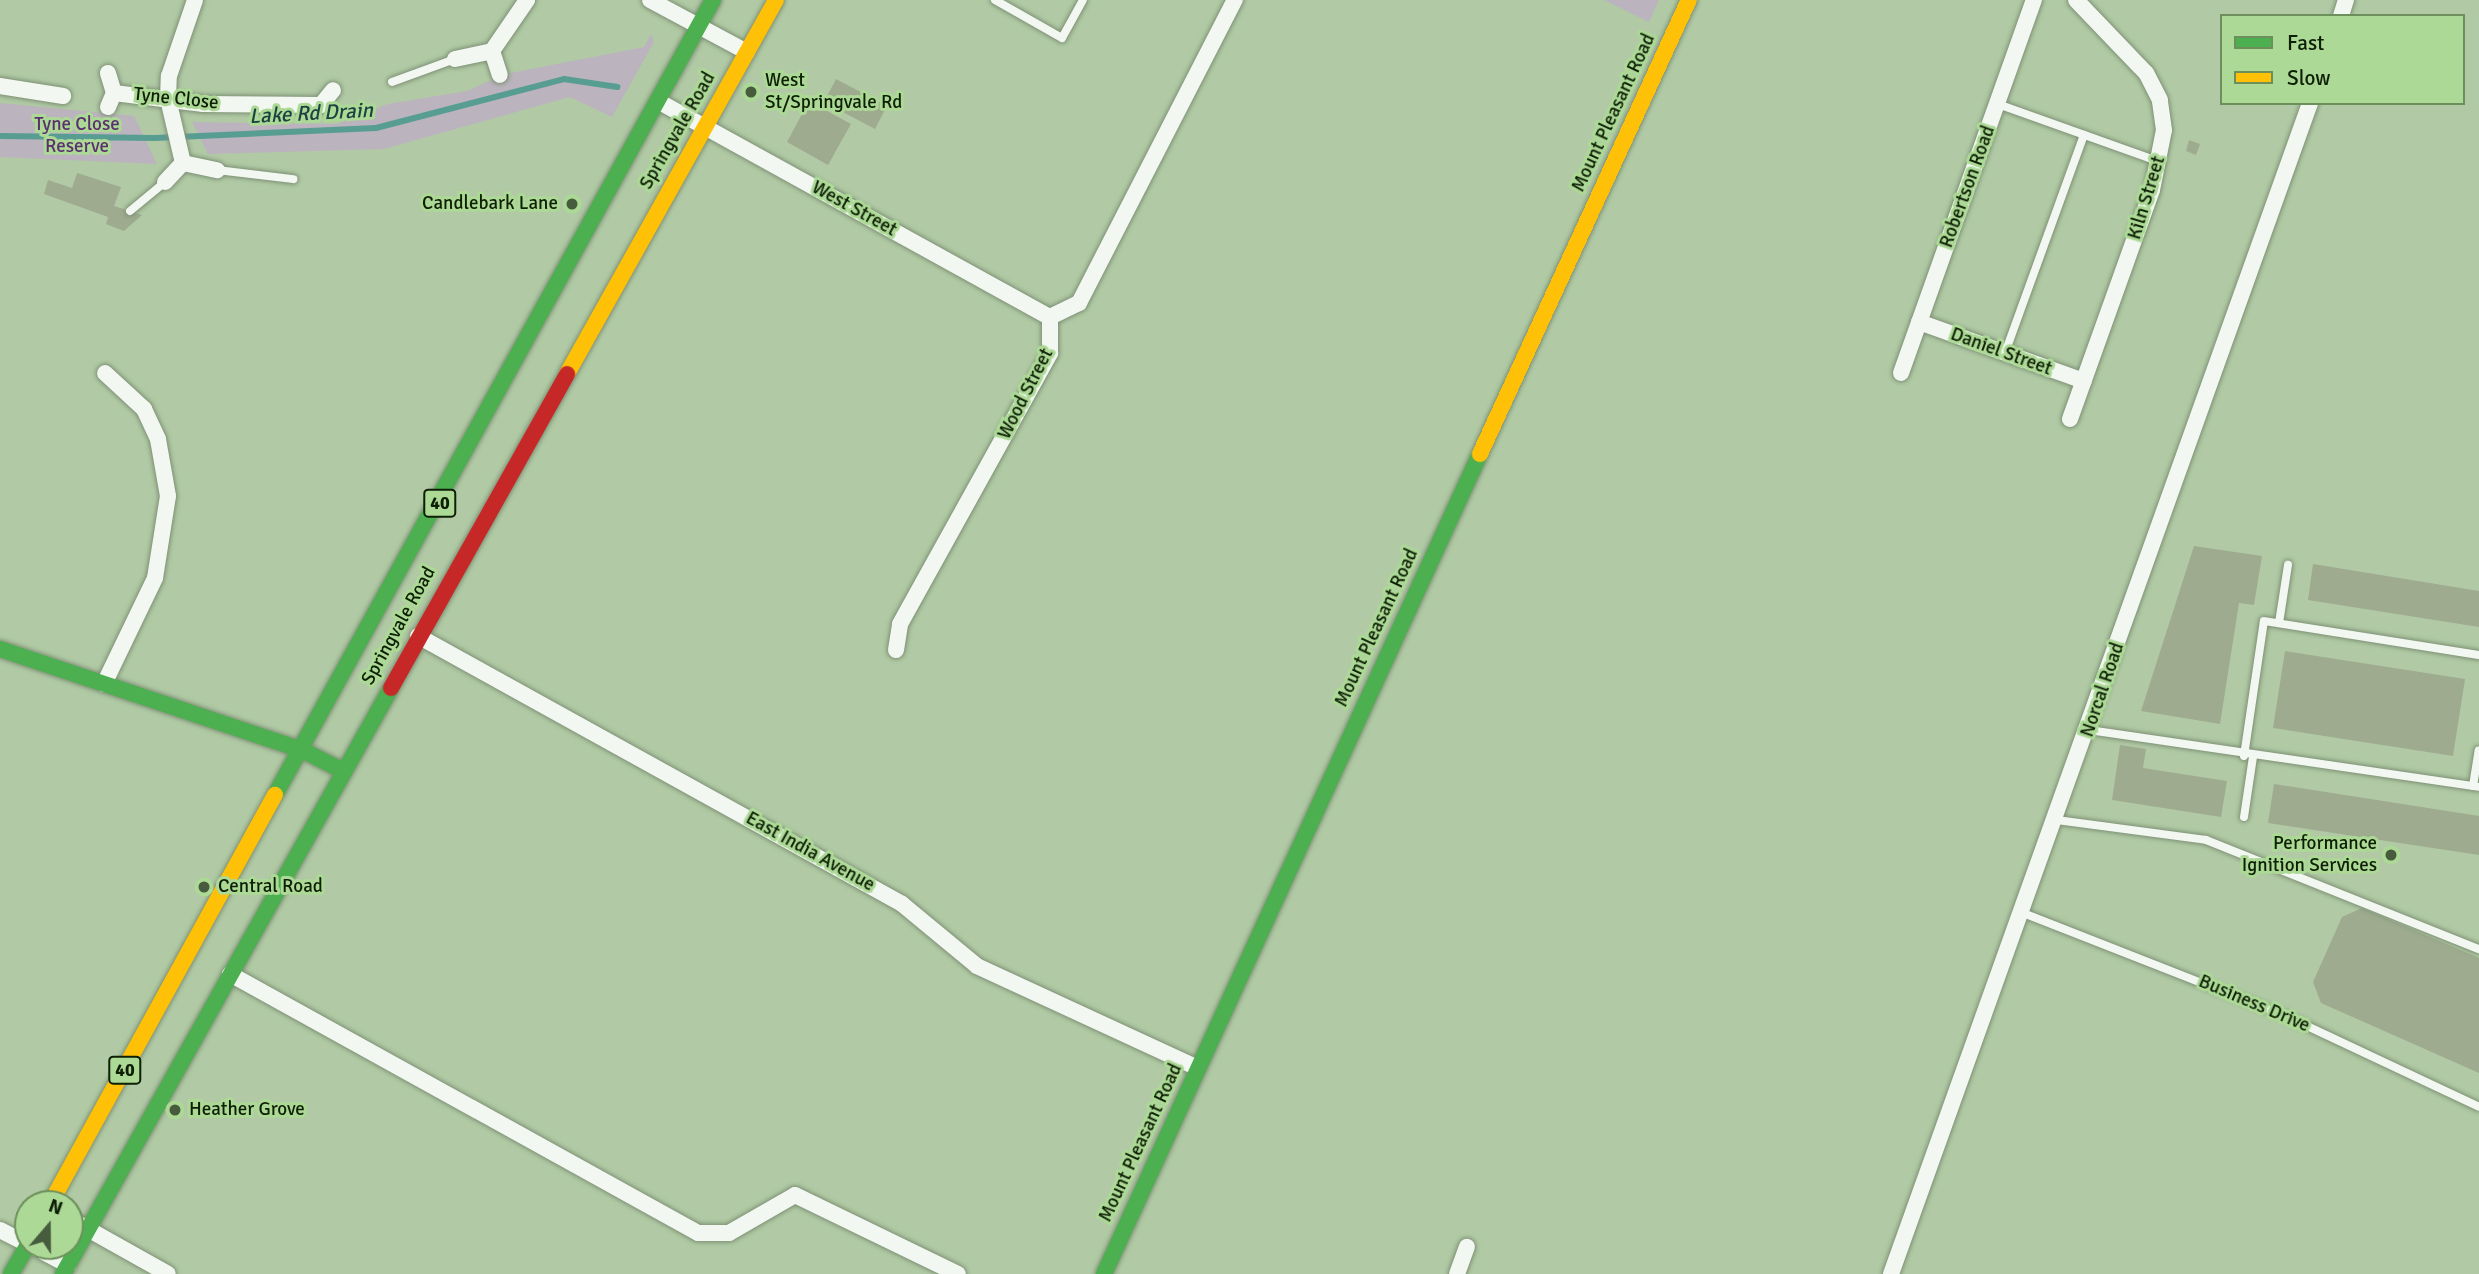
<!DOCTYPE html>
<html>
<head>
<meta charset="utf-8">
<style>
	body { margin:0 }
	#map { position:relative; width:2479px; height:1274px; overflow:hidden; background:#b1caa5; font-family:Signika,sans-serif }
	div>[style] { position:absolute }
	.green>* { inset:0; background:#bbb3bd }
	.stream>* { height:6px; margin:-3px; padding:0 3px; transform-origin:3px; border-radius:3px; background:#589d92 }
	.building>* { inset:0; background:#9eab8f }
	.roads { filter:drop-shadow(0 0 2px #7e9175) drop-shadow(0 0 2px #7e9175) }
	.lane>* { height:8px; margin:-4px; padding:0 4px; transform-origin:4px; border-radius:4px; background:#f3f7f2 }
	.street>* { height:16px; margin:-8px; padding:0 8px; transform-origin:8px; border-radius:8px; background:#f3f7f2 }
	.fast>* { height:16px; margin:-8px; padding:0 8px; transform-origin:8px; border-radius:8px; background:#4caf50 }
	.slow>* { height:16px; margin:-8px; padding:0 8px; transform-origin:8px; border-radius:8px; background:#ffc107 }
	.jam>* { height:16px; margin:-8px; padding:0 8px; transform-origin:8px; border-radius:8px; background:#c62828 }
	.dots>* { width:19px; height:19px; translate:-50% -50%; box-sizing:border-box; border:4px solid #acd996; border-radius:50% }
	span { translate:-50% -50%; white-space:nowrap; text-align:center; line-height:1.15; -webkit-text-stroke:6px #acd996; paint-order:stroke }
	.shield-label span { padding:2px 5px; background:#acd996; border:2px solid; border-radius:5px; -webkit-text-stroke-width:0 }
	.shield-label { font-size:18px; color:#0e1f05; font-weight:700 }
	.poi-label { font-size:19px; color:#0e1f05 }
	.left { translate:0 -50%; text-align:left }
	.right { translate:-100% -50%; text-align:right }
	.street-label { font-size:19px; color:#0e1f05 }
	.park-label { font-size:19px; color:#5c306e }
	.water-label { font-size:21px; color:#1a4242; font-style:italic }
	.legend { position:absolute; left:2220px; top:14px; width:245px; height:91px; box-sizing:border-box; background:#acd996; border:2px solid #6d8f5c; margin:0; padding:9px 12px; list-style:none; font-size:21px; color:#0e1f05 }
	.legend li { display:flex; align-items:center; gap:14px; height:35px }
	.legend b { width:35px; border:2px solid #6d8f5c }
	.north { position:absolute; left:14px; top:1190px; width:70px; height:70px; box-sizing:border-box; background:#acd996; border:2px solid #6d8f5c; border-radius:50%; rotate:20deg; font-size:19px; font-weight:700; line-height:28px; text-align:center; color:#0e1f05 }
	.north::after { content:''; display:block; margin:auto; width:24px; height:32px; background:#475b3d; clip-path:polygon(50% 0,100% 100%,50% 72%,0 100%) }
</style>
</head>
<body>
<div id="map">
	<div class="green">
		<div style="clip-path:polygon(1604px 0,1659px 0,1649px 22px)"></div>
		<div style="clip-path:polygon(651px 34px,654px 42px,612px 117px,570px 97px,384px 149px,208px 154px,192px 122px,337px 124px,388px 104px,467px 91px,505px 74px,644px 47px)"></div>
		<div style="clip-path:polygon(0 103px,134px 116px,157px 164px,0 157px)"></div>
	</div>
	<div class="stream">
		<div style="left:0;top:136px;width:155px;rotate:0.7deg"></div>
		<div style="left:155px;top:138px;width:221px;rotate:-2.6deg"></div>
		<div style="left:376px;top:128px;width:194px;rotate:-14.6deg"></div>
		<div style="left:564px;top:79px;width:54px;rotate:8.6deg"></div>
	</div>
	<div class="building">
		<div style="clip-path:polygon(836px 79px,887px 106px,875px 129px,824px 102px)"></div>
		<div style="clip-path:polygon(809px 101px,851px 124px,828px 165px,787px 142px)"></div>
		<div style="clip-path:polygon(2189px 140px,2200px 144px,2196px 155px,2186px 151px)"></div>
		<div style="clip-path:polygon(77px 173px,121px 187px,114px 206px,142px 215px,124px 231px,106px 224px,108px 217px,44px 194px,48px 180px,72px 188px)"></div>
		<div style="clip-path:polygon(2194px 546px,2262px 556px,2254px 605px,2239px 603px,2220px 724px,2141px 711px)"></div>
		<div style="clip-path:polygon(2313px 564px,2479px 591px,2479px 627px,2308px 600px)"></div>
		<div style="clip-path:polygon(2285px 651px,2465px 679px,2453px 756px,2273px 728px)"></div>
		<div style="clip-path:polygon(2120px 745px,2146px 749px,2143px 768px,2227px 781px,2221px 817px,2112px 800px)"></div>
		<div style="clip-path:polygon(2274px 784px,2479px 816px,2479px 855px,2268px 823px)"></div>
		<div style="clip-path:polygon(2362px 908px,2479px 958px,2479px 1073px,2321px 1003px,2313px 982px,2342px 917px)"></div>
	</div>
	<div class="roads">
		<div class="lane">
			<div style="left:995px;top:0;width:77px;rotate:29.6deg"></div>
			<div style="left:1062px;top:38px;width:43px;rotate:-61.1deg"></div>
			<div style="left:392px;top:82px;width:67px;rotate:-20.1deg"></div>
			<div style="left:1998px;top:104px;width:172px;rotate:19.7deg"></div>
			<div style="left:217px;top:170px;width:77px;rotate:6.8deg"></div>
			<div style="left:130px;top:211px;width:45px;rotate:-39.6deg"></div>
			<div style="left:2005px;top:353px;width:232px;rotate:-70.1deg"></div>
			<div style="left:2279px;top:623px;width:59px;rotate:-81.2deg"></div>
			<div style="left:2089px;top:730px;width:394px;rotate:8.3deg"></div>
			<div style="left:2244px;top:756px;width:136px;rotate:-81.6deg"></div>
			<div style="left:2264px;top:621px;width:218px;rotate:9deg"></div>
			<div style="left:2473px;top:786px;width:36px;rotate:-81deg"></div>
			<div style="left:2244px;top:817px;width:61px;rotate:-81.5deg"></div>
			<div style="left:2057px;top:820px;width:150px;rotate:7.6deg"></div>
			<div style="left:2206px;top:840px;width:294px;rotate:21.8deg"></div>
			<div style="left:2023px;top:913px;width:282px;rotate:21.4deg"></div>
			<div style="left:2286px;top:1016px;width:213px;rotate:25.2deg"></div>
		</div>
		<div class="street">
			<div style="left:650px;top:0;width:110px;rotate:28.2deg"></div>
			<div style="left:2341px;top:16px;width:17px;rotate:-73deg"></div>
			<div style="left:492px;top:51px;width:25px;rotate:72deg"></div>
			<div style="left:455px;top:59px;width:38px;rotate:-12deg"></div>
			<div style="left:492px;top:51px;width:62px;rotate:-55.5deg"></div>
			<div style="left:0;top:86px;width:64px;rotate:9deg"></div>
			<div style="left:114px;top:93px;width:90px;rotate:7deg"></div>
			<div style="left:203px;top:104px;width:118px;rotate:0.5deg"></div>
			<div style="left:321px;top:105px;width:19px;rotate:-51deg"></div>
			<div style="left:658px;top:101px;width:448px;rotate:28.9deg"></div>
			<div style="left:108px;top:107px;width:15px;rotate:-67deg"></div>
			<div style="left:114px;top:93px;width:21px;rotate:-107deg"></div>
			<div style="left:183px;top:163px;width:66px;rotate:-103.2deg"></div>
			<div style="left:168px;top:99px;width:23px;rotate:-88deg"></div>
			<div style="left:169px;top:76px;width:80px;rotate:-71.1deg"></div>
			<div style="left:165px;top:182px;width:26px;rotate:-47deg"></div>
			<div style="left:183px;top:163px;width:35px;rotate:12deg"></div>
			<div style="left:1919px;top:322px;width:175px;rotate:19.7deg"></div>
			<div style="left:1901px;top:373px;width:396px;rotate:-70.4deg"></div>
			<div style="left:2070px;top:419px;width:243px;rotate:-70.3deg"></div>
			<div style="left:2152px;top:190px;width:61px;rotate:-78.7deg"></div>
			<div style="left:2164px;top:130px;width:30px;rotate:-98deg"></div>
			<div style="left:2160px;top:100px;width:30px;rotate:-117deg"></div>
			<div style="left:2146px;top:73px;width:101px;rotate:-133.8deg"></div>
			<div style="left:418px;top:636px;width:553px;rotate:28.97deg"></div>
			<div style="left:902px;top:904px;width:97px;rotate:39.6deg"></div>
			<div style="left:977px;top:966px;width:243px;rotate:24.8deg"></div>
			<div style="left:896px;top:650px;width:26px;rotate:-81deg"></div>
			<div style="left:900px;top:624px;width:310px;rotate:-61deg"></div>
			<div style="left:1050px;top:353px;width:36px;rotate:-90deg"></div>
			<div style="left:1050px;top:317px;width:32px;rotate:-26deg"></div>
			<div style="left:1079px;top:303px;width:341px;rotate:-62.8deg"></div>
			<div style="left:104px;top:684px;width:118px;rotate:-64.3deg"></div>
			<div style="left:155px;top:578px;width:83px;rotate:-81deg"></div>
			<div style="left:168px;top:496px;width:58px;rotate:-100deg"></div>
			<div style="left:158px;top:439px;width:33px;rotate:-115deg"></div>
			<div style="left:144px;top:409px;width:53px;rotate:-137.3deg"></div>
			<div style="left:230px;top:974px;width:535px;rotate:28.96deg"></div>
			<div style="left:698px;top:1233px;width:31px"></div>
			<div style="left:729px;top:1233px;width:76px;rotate:-29.9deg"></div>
			<div style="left:795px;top:1195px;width:181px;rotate:25.9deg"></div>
			<div style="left:70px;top:1219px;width:112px;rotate:29.3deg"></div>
			<div style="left:0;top:1230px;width:31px;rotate:27deg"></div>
			<div style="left:32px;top:1246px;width:41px;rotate:27.8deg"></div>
			<div style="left:1457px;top:1274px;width:29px;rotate:-70deg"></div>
			<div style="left:1891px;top:1274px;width:1244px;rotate:-70.31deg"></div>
		</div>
		<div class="fast">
			<div style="left:0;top:649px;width:318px;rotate:18.5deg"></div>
			<div style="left:302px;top:750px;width:46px;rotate:27.1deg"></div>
			<div style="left:275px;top:795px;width:908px;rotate:-61.15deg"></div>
			<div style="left:11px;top:1274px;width:34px;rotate:-60deg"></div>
			<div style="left:63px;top:1274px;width:672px;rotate:-60.76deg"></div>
			<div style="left:1104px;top:1274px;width:902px;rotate:-65.37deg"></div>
		</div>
		<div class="slow">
			<div style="left:567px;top:374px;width:428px;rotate:-60.8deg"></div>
			<div style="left:1480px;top:454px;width:500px;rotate:-65.3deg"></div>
			<div style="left:50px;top:1204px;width:467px;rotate:-61.2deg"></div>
		</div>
		<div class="jam">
			<div style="left:391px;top:688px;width:360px;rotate:-60.7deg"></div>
		</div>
	</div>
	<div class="dots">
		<div style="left:751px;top:92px;background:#475b3d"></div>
		<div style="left:572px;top:204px;background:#475b3d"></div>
		<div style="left:2391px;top:855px;background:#475b3d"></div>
		<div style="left:204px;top:887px;background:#475b3d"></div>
		<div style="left:175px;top:1110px;background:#475b3d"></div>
	</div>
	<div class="shield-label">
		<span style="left:440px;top:503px">40</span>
		<span style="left:125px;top:1070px">40</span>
	</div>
	<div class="poi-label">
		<span class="left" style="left:765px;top:92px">West<br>St/Springvale Rd</span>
		<span class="right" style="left:558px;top:204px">Candlebark Lane</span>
		<span class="right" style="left:2377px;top:855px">Performance<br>Ignition Services</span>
		<span class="left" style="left:218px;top:887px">Central Road</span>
		<span class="left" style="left:189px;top:1110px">Heather Grove</span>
	</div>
	<div class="street-label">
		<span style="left:176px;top:99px;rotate:6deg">Tyne Close</span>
		<span style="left:1614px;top:113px;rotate:-65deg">Mount Pleasant Road</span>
		<span style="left:678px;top:131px;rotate:-60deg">Springvale Road</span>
		<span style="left:1968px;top:187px;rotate:-70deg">Robertson Road</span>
		<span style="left:2147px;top:198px;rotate:-73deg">Kiln Street</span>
		<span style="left:854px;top:209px;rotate:29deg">West Street</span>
		<span style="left:2001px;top:352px;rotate:20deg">Daniel Street</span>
		<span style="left:1026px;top:394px;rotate:-63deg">Wood Street</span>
		<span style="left:399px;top:626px;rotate:-61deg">Springvale Road</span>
		<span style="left:1377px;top:628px;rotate:-65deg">Mount Pleasant Road</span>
		<span style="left:2103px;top:690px;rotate:-71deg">Norcal Road</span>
		<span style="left:810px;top:852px;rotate:29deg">East India Avenue</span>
		<span style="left:2254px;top:1004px;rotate:23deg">Business Drive</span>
		<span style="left:1141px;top:1143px;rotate:-65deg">Mount Pleasant Road</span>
	</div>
	<div class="park-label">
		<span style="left:77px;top:136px">Tyne Close<br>Reserve</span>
	</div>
	<div class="water-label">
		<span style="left:311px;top:113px;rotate:-3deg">Lake Rd Drain</span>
	</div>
	<ul class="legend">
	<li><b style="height:9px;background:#4caf50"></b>Fast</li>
	<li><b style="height:9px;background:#ffc107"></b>Slow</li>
	</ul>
	<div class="north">N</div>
</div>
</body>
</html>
